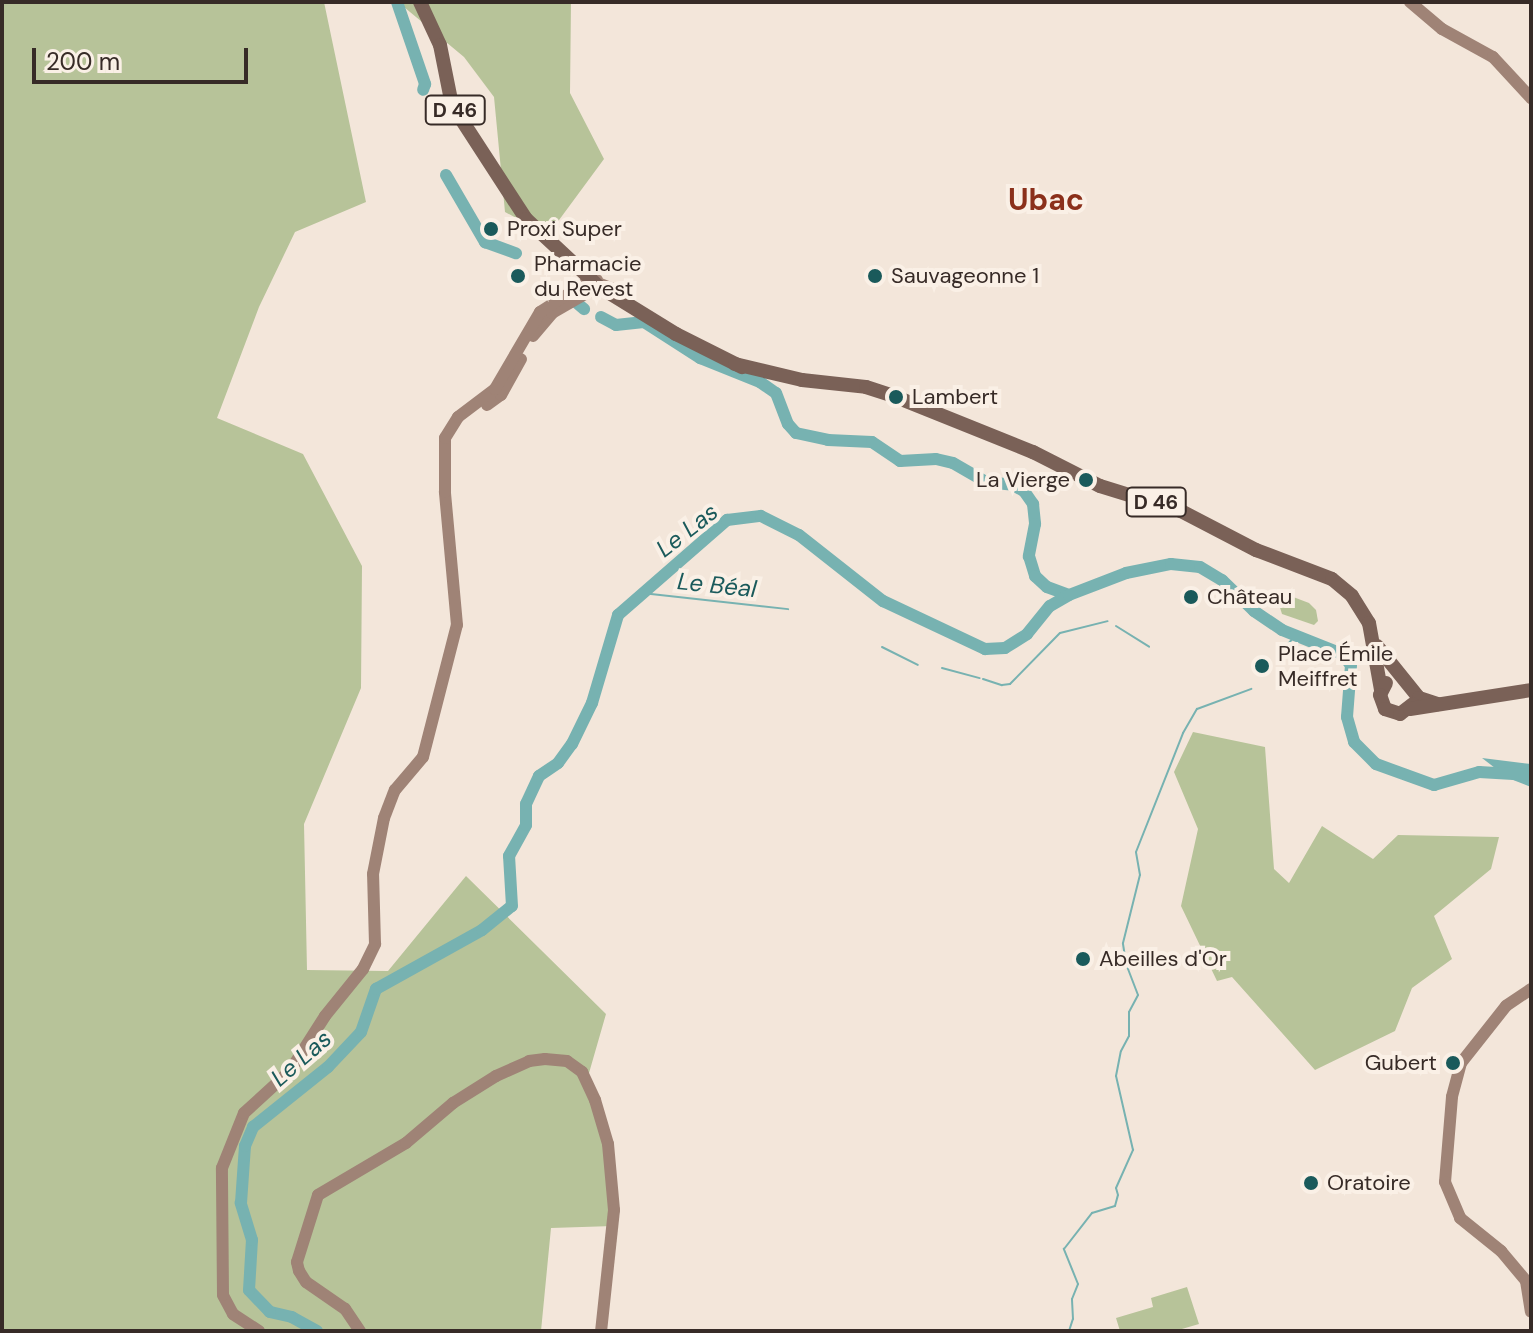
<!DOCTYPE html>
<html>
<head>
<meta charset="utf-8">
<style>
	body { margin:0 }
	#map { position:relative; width:1533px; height:1333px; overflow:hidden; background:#f3e6da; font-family:"DM Sans",sans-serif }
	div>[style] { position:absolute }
	.green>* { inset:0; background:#b7c399 }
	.water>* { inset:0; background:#77b2b1 }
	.stream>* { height:2px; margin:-1px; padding:0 1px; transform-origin:1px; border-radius:1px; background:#77b2b1 }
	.river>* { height:12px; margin:-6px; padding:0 6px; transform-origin:6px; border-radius:6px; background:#77b2b1 }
	.secondary>* { height:12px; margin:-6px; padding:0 6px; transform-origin:6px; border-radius:6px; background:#9f8376 }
	.primary>* { height:14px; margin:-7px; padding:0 7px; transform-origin:7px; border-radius:7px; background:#7a6157 }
	.dots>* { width:22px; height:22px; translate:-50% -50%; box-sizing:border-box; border:4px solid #faf0e6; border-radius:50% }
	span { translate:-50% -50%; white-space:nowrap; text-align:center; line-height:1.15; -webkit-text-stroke:8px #faf0e6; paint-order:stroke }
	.shield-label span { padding:2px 6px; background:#faf0e6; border:2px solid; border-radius:6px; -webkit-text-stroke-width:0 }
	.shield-label { font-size:20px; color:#372b27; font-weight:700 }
	.poi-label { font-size:22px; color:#372b27 }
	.left { translate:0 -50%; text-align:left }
	.right { translate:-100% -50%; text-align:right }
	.water-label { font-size:24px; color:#1a5a5b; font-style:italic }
	.district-label { font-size:30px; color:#8b301b; font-weight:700 }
	.frame { position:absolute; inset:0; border:4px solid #372b27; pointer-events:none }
	.scale { position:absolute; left:32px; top:48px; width:216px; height:36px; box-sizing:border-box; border:4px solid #372b27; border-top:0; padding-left:10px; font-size:24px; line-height:28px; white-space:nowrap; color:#372b27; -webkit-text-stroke:6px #faf0e6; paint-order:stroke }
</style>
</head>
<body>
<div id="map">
	<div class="green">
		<div style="clip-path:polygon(2px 2px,324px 2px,366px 202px,295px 232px,259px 307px,217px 418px,303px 454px,362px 566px,361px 688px,304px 824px,307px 970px,388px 971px,466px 876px,606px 1014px,587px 1080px,606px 1136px,613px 1226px,551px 1228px,541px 1331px,2px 1331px)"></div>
		<div style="clip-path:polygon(398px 2px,571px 2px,570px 93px,604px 159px,548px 235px,505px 212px,494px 97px,464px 57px)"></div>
		<div style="clip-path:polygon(1288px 595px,1309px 603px,1316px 610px,1318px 621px,1314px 625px,1282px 614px,1278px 601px)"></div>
		<div style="clip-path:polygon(1193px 732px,1265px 747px,1274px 869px,1289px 883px,1322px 826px,1373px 859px,1398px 835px,1499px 837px,1491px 869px,1434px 916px,1452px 959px,1412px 988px,1395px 1031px,1315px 1070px,1232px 977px,1217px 981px,1181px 906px,1198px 829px,1174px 772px)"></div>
		<div style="clip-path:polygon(1187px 1287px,1199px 1324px,1175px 1331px,1120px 1331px,1116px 1318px,1153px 1307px,1151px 1298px)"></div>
	</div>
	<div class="water">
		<div style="clip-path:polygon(1482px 758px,1531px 764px,1531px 787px,1508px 778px)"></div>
	</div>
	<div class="stream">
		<div style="left:642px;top:593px;width:147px;rotate:6.3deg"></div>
		<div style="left:1116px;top:626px;width:39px;rotate:32deg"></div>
		<div style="left:882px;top:647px;width:40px;rotate:26.6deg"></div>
		<div style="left:1278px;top:655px;width:27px;rotate:-48deg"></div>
		<div style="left:942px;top:668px;width:39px;rotate:15deg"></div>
		<div style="left:983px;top:679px;width:20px;rotate:18deg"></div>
		<div style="left:1002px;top:685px;width:8px;rotate:-7deg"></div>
		<div style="left:1010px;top:684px;width:71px;rotate:-45.6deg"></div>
		<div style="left:1060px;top:633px;width:49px;rotate:-14deg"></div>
		<div style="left:1069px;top:1331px;width:13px;rotate:-72deg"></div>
		<div style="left:1073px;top:1319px;width:20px;rotate:-93deg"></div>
		<div style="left:1072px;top:1299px;width:16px;rotate:-68deg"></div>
		<div style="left:1078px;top:1284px;width:38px;rotate:-112deg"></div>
		<div style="left:1064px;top:1249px;width:46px;rotate:-52.1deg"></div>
		<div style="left:1092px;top:1213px;width:24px;rotate:-17deg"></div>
		<div style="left:1115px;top:1206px;width:11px;rotate:-75deg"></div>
		<div style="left:1118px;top:1195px;width:7px;rotate:-106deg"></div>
		<div style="left:1116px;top:1188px;width:42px;rotate:-65.9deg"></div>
		<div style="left:1133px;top:1150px;width:76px;rotate:-102.9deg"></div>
		<div style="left:1116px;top:1076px;width:25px;rotate:-79deg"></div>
		<div style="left:1121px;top:1051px;width:17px;rotate:-62deg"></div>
		<div style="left:1129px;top:1036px;width:24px;rotate:-90deg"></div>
		<div style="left:1129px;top:1012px;width:19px;rotate:-62deg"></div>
		<div style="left:1138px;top:995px;width:34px;rotate:-111deg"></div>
		<div style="left:1126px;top:963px;width:20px;rotate:-99deg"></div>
		<div style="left:1123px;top:943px;width:70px;rotate:-76deg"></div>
		<div style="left:1140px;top:875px;width:23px;rotate:-100deg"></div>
		<div style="left:1136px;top:852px;width:128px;rotate:-68.4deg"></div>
		<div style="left:1183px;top:733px;width:28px;rotate:-60deg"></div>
		<div style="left:1197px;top:709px;width:58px;rotate:-20.3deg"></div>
	</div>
	<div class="river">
		<div style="left:397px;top:2px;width:87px;rotate:71.1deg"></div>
		<div style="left:425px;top:84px;width:6px;rotate:108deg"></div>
		<div style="left:446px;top:175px;width:78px;rotate:59.8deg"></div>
		<div style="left:485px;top:242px;width:33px;rotate:20deg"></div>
		<div style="left:578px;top:304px;width:8px;rotate:40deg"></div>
		<div style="left:601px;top:317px;width:17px;rotate:28deg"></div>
		<div style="left:616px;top:325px;width:28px;rotate:-6deg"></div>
		<div style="left:644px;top:322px;width:67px;rotate:32.7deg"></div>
		<div style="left:700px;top:358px;width:65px;rotate:21.8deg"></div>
		<div style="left:760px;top:382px;width:19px;rotate:35deg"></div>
		<div style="left:776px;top:393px;width:33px;rotate:69deg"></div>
		<div style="left:788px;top:424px;width:12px;rotate:48deg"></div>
		<div style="left:796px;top:433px;width:33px;rotate:12deg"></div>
		<div style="left:828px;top:440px;width:44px;rotate:2.6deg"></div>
		<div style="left:872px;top:442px;width:34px;rotate:34deg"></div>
		<div style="left:900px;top:461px;width:36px;rotate:-3deg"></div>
		<div style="left:936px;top:459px;width:17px;rotate:13deg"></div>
		<div style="left:953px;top:463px;width:38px;rotate:30deg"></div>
		<div style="left:986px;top:482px;width:27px;rotate:6deg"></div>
		<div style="left:1013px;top:485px;width:13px;rotate:29deg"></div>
		<div style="left:1024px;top:491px;width:16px;rotate:55deg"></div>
		<div style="left:1033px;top:504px;width:20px;rotate:84deg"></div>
		<div style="left:1035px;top:524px;width:33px;rotate:101deg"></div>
		<div style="left:1029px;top:556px;width:21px;rotate:73deg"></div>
		<div style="left:1035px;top:576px;width:16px;rotate:43deg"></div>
		<div style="left:1047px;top:587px;width:23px;rotate:20deg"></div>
		<div style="left:317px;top:1331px;width:29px;rotate:-151deg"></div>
		<div style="left:292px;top:1317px;width:23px;rotate:-167deg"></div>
		<div style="left:270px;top:1312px;width:30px;rotate:-134deg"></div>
		<div style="left:249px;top:1290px;width:50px;rotate:-86.6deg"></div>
		<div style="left:252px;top:1240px;width:39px;rotate:-107deg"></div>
		<div style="left:241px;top:1203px;width:57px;rotate:-86deg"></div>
		<div style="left:245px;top:1146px;width:21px;rotate:-67deg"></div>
		<div style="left:253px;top:1127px;width:96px;rotate:-38.7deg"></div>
		<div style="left:328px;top:1067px;width:48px;rotate:-46.7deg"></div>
		<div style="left:361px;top:1032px;width:46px;rotate:-70.8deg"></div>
		<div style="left:376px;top:989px;width:121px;rotate:-29.1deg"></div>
		<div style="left:482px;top:930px;width:38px;rotate:-39deg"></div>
		<div style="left:512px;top:906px;width:50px;rotate:-93.4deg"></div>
		<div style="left:509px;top:856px;width:35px;rotate:-61deg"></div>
		<div style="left:526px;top:825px;width:21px;rotate:-90deg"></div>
		<div style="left:526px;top:804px;width:31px;rotate:-65deg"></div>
		<div style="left:539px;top:776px;width:23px;rotate:-34deg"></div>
		<div style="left:558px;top:763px;width:24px;rotate:-54deg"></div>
		<div style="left:572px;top:744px;width:46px;rotate:-64deg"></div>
		<div style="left:592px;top:703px;width:92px;rotate:-73.5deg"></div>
		<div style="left:618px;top:615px;width:145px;rotate:-41.1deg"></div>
		<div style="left:727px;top:520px;width:34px;rotate:-7deg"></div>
		<div style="left:761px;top:516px;width:42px;rotate:26.6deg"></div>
		<div style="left:799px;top:535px;width:107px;rotate:38.2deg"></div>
		<div style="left:883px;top:601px;width:113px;rotate:25.2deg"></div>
		<div style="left:985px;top:649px;width:20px;rotate:-3deg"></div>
		<div style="left:1005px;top:648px;width:26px;rotate:-32deg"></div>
		<div style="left:1027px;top:634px;width:36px;rotate:-51deg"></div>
		<div style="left:1050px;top:606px;width:22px;rotate:-30deg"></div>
		<div style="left:1069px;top:595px;width:61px;rotate:-21.1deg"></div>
		<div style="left:1126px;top:573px;width:46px;rotate:-11.3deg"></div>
		<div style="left:1171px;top:564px;width:29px;rotate:6deg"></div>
		<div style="left:1200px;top:567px;width:26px;rotate:31deg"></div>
		<div style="left:1222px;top:580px;width:45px;rotate:44.1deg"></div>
		<div style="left:1254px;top:611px;width:34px;rotate:34deg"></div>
		<div style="left:1282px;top:630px;width:65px;rotate:21.8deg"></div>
		<div style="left:1342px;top:654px;width:14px;rotate:51deg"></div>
		<div style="left:1351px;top:665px;width:52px;rotate:94.4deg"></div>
		<div style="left:1347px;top:717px;width:26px;rotate:74deg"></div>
		<div style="left:1354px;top:742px;width:31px;rotate:45deg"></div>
		<div style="left:1376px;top:764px;width:62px;rotate:19.9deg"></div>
		<div style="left:1434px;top:785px;width:47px;rotate:-16.1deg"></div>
		<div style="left:1479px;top:772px;width:52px;rotate:3.3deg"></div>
	</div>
	<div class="secondary">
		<div style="left:1410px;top:2px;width:42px;rotate:40.2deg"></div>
		<div style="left:1442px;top:29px;width:58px;rotate:28.8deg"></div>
		<div style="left:1493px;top:57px;width:56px;rotate:47.2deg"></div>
		<div style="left:533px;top:336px;width:30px;rotate:-50deg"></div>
		<div style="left:552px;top:313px;width:52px;rotate:-30deg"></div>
		<div style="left:597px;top:287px;width:7px;rotate:-90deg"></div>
		<div style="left:487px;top:405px;width:17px;rotate:-36deg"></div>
		<div style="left:501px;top:395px;width:41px;rotate:-60.9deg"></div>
		<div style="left:1531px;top:989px;width:30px;rotate:146deg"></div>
		<div style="left:1506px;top:1006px;width:73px;rotate:128.3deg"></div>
		<div style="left:1461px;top:1063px;width:35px;rotate:105deg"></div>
		<div style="left:1452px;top:1097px;width:85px;rotate:94.7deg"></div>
		<div style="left:1445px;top:1182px;width:39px;rotate:67deg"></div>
		<div style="left:1460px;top:1218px;width:53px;rotate:38.8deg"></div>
		<div style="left:1501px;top:1251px;width:39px;rotate:50deg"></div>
		<div style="left:1526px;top:1281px;width:31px;rotate:81deg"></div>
		<div style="left:259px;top:1331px;width:31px;rotate:-147deg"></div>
		<div style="left:233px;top:1314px;width:21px;rotate:-118deg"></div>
		<div style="left:223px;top:1295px;width:127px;rotate:-90.5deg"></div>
		<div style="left:222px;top:1168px;width:59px;rotate:-68.2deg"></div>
		<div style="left:244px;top:1113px;width:62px;rotate:-42.4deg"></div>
		<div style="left:290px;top:1071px;width:65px;rotate:-57.5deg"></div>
		<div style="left:325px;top:1016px;width:60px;rotate:-51deg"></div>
		<div style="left:363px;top:969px;width:28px;rotate:-64deg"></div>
		<div style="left:375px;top:944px;width:70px;rotate:-91.6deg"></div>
		<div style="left:373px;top:874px;width:57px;rotate:-78.9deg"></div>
		<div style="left:384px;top:818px;width:30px;rotate:-69deg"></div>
		<div style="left:395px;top:790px;width:43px;rotate:-49.7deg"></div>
		<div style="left:423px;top:757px;width:136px;rotate:-75.6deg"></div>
		<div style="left:457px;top:625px;width:134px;rotate:-95.2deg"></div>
		<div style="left:445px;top:492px;width:54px;rotate:-90deg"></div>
		<div style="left:445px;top:438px;width:25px;rotate:-58deg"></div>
		<div style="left:458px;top:417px;width:46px;rotate:-37.1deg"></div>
		<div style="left:495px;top:389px;width:89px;rotate:-59.7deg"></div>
		<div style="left:540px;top:312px;width:59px;rotate:-32.6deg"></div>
		<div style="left:590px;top:280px;width:33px;rotate:21deg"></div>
		<div style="left:360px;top:1331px;width:27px;rotate:-124deg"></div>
		<div style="left:345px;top:1309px;width:47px;rotate:-145.3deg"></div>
		<div style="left:306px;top:1282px;width:13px;rotate:-122deg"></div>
		<div style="left:299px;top:1271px;width:9px;rotate:-103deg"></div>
		<div style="left:297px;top:1262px;width:70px;rotate:-72.6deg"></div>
		<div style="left:318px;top:1195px;width:102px;rotate:-30.6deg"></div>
		<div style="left:406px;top:1143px;width:62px;rotate:-40.4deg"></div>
		<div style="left:453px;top:1103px;width:51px;rotate:-32.1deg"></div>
		<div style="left:496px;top:1076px;width:36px;rotate:-24deg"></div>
		<div style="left:529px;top:1061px;width:16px;rotate:-7deg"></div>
		<div style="left:545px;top:1059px;width:22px;rotate:5deg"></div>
		<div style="left:567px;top:1061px;width:19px;rotate:36deg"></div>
		<div style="left:582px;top:1072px;width:31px;rotate:65deg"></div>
		<div style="left:595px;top:1100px;width:46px;rotate:73.5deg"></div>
		<div style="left:608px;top:1144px;width:66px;rotate:84.8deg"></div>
		<div style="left:614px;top:1210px;width:122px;rotate:96.1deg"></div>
	</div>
	<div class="primary">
		<div style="left:420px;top:2px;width:47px;rotate:65.1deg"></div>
		<div style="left:440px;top:45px;width:61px;rotate:78.7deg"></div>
		<div style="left:452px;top:105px;width:136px;rotate:57deg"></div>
		<div style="left:526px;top:219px;width:98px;rotate:42.9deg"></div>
		<div style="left:598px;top:286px;width:92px;rotate:31.6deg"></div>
		<div style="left:676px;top:334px;width:74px;rotate:26.6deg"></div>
		<div style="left:735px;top:364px;width:69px;rotate:13.4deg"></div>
		<div style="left:802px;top:380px;width:64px;rotate:6.2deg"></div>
		<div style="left:866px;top:387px;width:32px;rotate:18deg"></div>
		<div style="left:896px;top:397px;width:148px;rotate:21.9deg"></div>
		<div style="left:1033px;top:452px;width:75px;rotate:26.9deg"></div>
		<div style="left:1100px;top:486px;width:85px;rotate:17.2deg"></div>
		<div style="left:1181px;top:511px;width:85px;rotate:27.5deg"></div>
		<div style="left:1256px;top:550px;width:81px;rotate:20.9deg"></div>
		<div style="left:1332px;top:579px;width:26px;rotate:40deg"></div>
		<div style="left:1352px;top:596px;width:32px;rotate:58deg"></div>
		<div style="left:1369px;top:623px;width:68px;rotate:79.8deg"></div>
		<div style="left:1377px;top:646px;width:67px;rotate:51.1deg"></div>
		<div style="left:1419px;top:698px;width:20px;rotate:18deg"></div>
		<div style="left:1386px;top:683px;width:13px;rotate:117deg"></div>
		<div style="left:1380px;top:695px;width:15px;rotate:70deg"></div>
		<div style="left:1385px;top:709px;width:16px;rotate:18deg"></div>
		<div style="left:1400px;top:714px;width:16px;rotate:-38deg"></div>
		<div style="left:1410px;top:709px;width:122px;rotate:-8.9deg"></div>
	</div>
	<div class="dots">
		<div style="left:491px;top:229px;background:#1a5a5b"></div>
		<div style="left:518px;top:276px;background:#1a5a5b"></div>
		<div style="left:875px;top:276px;background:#1a5a5b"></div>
		<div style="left:896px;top:397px;background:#1a5a5b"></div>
		<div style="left:1086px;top:480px;background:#1a5a5b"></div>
		<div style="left:1191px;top:597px;background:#1a5a5b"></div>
		<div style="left:1262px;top:666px;background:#1a5a5b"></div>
		<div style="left:1083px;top:959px;background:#1a5a5b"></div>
		<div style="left:1453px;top:1063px;background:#1a5a5b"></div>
		<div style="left:1311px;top:1183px;background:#1a5a5b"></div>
	</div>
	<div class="shield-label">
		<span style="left:455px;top:110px">D 46</span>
		<span style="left:1156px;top:502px">D 46</span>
	</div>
	<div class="poi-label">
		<span class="left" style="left:507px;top:229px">Proxi Super</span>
		<span class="left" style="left:534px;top:276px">Pharmacie<br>du Revest</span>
		<span class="left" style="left:891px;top:276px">Sauvageonne 1</span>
		<span class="left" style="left:912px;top:397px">Lambert</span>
		<span class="right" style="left:1070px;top:480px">La Vierge</span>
		<span class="left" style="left:1207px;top:597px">Château</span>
		<span class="left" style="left:1278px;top:666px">Place Émile<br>Meiffret</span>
		<span class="left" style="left:1099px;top:959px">Abeilles d'Or</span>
		<span class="right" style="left:1437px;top:1063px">Gubert</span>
		<span class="left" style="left:1327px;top:1183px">Oratoire</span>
	</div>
	<div class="water-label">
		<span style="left:687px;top:530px;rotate:-38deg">Le Las</span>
		<span style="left:717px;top:585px;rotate:6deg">Le Béal</span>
		<span style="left:301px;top:1058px;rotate:-41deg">Le Las</span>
	</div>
	<div class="district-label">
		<span style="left:1046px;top:200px">Ubac</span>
	</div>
	<div class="frame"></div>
	<div class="scale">200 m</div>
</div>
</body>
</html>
